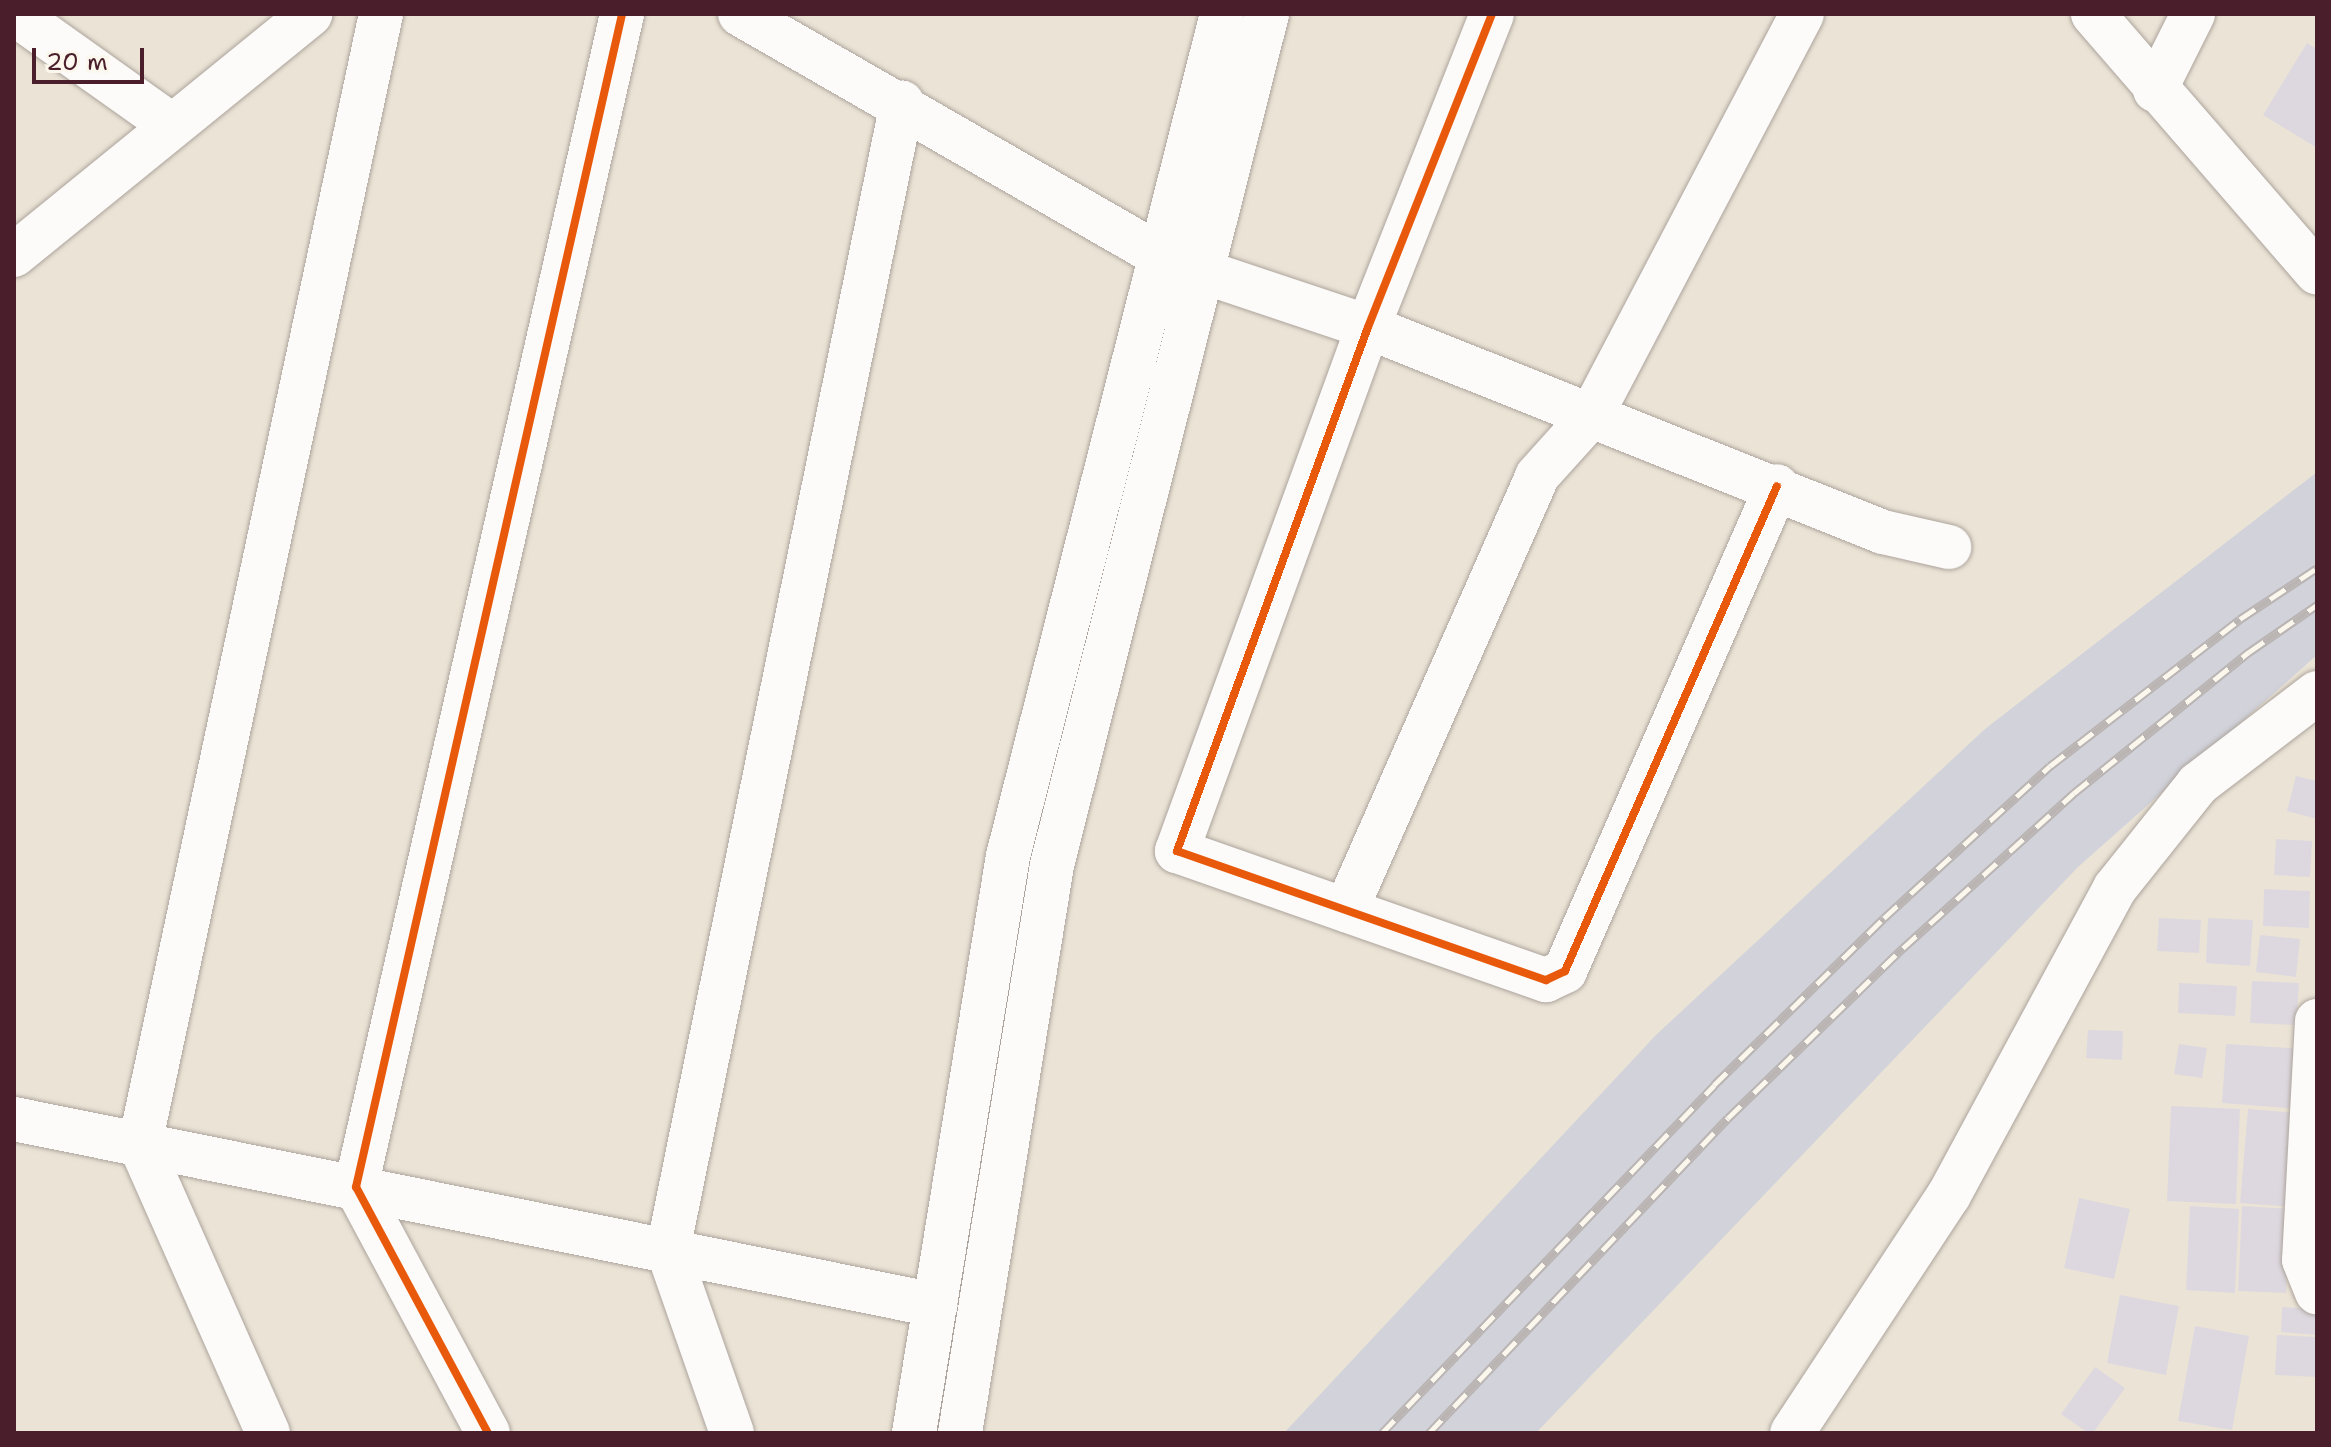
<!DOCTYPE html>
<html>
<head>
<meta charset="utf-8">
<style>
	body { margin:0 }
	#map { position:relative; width:2331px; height:1447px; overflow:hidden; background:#ebe4d6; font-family:"Shantell Sans",sans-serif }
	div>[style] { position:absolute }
	.industrial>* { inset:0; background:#d1d2da }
	.building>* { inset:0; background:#ddd8df }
	.roads { filter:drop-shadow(0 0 2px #ada49d) drop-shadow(0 0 2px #ada49d) }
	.minor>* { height:44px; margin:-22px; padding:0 22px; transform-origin:22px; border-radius:22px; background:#fcfbf9 }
	.rail>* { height:9px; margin-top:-4.5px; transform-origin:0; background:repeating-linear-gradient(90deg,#fbf7ec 0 18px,#bab4b3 0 36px); box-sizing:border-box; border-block:2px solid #bab4b3 }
	.cycleway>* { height:8px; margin:-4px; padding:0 4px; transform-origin:4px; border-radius:4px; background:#e8590c }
	span { translate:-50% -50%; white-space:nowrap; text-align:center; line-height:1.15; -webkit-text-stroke:6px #fbf7ec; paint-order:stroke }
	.frame { position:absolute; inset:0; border:16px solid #4a1f2b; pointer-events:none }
	.scale { position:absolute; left:32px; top:48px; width:112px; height:36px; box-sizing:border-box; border:4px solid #4a1f2b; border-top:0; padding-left:10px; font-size:24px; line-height:28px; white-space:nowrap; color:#4a1f2b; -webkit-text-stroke:6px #fbf7ec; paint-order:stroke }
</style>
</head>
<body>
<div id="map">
	<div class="industrial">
		<div style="clip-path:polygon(2317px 472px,2317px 655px,2078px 867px,1536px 1433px,1284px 1433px,1656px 1035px,1985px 729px)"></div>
	</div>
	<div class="building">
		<div style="clip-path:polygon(2307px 43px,2317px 49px,2317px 148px,2263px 115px)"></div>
		<div style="clip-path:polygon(2296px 776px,2317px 781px,2317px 819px,2287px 811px)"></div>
		<div style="clip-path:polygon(2276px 839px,2312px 841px,2310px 877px,2274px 875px)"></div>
		<div style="clip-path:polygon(2264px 889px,2310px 891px,2309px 928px,2263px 926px)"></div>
		<div style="clip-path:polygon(2159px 918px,2201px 920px,2199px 953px,2157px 951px)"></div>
		<div style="clip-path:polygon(2208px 918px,2253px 920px,2250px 966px,2206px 963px)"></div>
		<div style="clip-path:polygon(2260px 935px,2300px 939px,2296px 977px,2256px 972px)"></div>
		<div style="clip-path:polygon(2252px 981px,2299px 983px,2296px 1025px,2250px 1023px)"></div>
		<div style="clip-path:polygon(2179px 983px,2237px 986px,2235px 1016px,2178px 1013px)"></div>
		<div style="clip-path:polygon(2088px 1030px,2123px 1031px,2122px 1060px,2086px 1058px)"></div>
		<div style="clip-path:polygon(2179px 1044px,2207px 1048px,2202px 1078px,2174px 1074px)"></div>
		<div style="clip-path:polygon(2226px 1044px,2305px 1049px,2301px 1109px,2222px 1103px)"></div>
		<div style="clip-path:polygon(2171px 1106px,2240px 1109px,2236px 1204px,2167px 1201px)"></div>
		<div style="clip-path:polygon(2248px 1109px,2298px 1113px,2290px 1207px,2240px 1203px)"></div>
		<div style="clip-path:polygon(2079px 1198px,2130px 1209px,2114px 1279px,2064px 1268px)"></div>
		<div style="clip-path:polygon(2190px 1206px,2239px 1209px,2235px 1293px,2186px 1290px)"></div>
		<div style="clip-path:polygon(2242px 1206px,2291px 1209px,2286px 1293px,2238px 1291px)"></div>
		<div style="clip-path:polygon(2120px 1295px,2179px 1306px,2166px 1375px,2107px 1363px)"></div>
		<div style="clip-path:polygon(2282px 1307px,2317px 1309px,2317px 1335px,2281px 1332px)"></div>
		<div style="clip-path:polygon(2195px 1326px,2249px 1336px,2232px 1430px,2178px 1421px)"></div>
		<div style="clip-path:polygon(2277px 1335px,2317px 1337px,2317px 1377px,2275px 1375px)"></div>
		<div style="clip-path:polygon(2095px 1367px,2125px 1388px,2093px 1433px,2088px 1433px,2061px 1414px)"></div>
	</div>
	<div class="roads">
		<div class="minor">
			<div style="left:15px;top:14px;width:191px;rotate:35.4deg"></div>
			<div style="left:740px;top:14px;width:487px;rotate:29.9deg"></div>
			<div style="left:1492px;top:14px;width:337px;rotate:111.6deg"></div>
			<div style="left:1368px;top:327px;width:558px;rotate:110.03deg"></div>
			<div style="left:1177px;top:851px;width:391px;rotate:19.3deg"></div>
			<div style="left:1546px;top:980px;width:21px;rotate:-25deg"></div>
			<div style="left:1565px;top:971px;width:529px;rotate:-66.39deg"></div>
			<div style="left:2093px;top:14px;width:342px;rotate:49.1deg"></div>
			<div style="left:2155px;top:90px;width:85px;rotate:-63.4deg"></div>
			<div style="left:14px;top:255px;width:382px;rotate:-39.1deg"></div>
			<div style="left:1204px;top:272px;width:173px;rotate:18.5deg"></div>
			<div style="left:1368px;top:327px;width:554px;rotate:21.71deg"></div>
			<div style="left:1883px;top:532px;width:68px;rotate:12.8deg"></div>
			<div style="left:1346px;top:910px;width:474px;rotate:-66.2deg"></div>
			<div style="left:1537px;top:476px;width:81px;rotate:-48deg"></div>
			<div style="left:1591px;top:416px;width:454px;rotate:-62.3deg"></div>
			<div style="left:2317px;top:1021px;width:239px;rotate:93.1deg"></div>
			<div style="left:2304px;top:1260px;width:35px;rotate:68deg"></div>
			<div style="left:14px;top:1119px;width:940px;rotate:11.42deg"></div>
			<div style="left:268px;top:1433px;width:316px;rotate:-113.9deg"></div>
			<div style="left:140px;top:1144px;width:1155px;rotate:-77.96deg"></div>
			<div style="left:488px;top:1433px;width:279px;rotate:-118.2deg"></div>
			<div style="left:356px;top:1187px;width:1203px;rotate:-77.22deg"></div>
			<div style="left:732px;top:1433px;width:194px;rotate:-109.3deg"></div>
			<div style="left:668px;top:1250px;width:1171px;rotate:-78.47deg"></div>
			<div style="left:914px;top:1433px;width:585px;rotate:-80.75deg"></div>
			<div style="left:1008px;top:856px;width:869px;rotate:-75.74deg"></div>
			<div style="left:960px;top:1433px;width:575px;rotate:-80.8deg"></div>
			<div style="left:1052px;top:865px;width:878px;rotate:-75.82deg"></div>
			<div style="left:1792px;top:1433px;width:285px;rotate:-56.6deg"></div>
			<div style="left:1949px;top:1195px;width:349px;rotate:-61.6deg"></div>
			<div style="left:2115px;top:888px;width:133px;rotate:-51.4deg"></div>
			<div style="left:2198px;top:784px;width:150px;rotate:-37.4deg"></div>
		</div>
	</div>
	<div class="rail">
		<div style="left:1382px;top:1433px;width:481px;rotate:-46.3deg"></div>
		<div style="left:1714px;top:1085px;width:238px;rotate:-44.5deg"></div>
		<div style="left:1884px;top:918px;width:225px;rotate:-42.5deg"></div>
		<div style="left:2050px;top:766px;width:240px;rotate:-37.7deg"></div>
		<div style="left:2240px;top:619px;width:92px;rotate:-33.5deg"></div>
		<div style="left:1429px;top:1433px;width:434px;rotate:-46.5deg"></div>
		<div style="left:1728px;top:1118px;width:244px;rotate:-44.2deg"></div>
		<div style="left:1903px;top:948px;width:231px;rotate:-42.2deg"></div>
		<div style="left:2074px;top:793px;width:225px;rotate:-38.9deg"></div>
		<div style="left:2249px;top:652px;width:83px;rotate:-34.7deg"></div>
	</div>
	<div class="cycleway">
		<div style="left:1492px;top:14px;width:337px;rotate:111.6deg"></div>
		<div style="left:1368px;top:327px;width:558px;rotate:110.03deg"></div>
		<div style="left:1177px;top:851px;width:391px;rotate:19.3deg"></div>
		<div style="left:1546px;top:980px;width:21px;rotate:-25deg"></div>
		<div style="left:1565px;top:971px;width:529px;rotate:-66.39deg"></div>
		<div style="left:488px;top:1433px;width:279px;rotate:-118.2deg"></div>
		<div style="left:356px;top:1187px;width:1203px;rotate:-77.22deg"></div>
	</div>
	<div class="frame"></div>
	<div class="scale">20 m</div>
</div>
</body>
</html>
